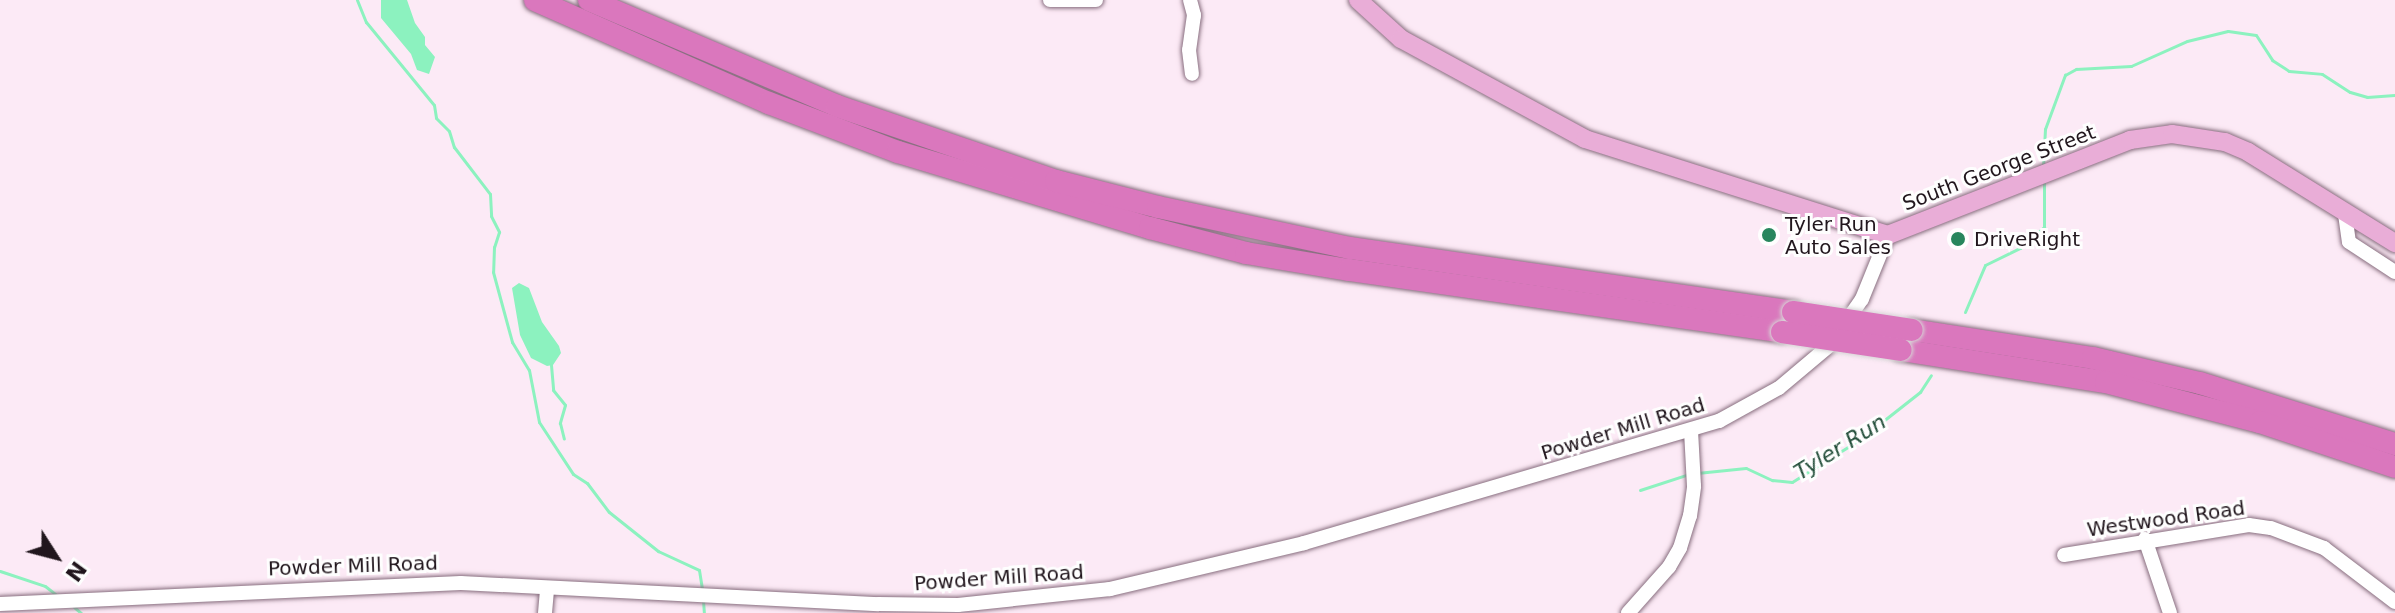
<!DOCTYPE html>
<html>
<head>
<meta charset="utf-8">
<style>
	body { margin:0 }
	#map { position:relative; width:2395px; height:613px; overflow:hidden; background:#fceaf6; font-family:"DejaVu Sans",sans-serif }
	div>[style] { position:absolute }
	.water>* { inset:0; background:#8cf2bf }
	.stream>* { height:3px; margin:-1.5px; padding:0 1.5px; transform-origin:1.5px; border-radius:1.5px; background:#8cf2bf }
	.roads { filter:drop-shadow(0 0 2px #886e7f) drop-shadow(0 0 2px #886e7f) }
	.minor>* { height:14px; margin:-7px; padding:0 7px; transform-origin:7px; border-radius:7px; background:#fff }
	.major>* { height:18px; margin:-9px; padding:0 9px; transform-origin:9px; border-radius:9px; background:#e9add7 }
	.highway>* { height:22px; margin:-11px; padding:0 11px; transform-origin:11px; border-radius:11px; background:#da77bd }
	.bridges { filter:drop-shadow(0 0 2px #d7d5d6) drop-shadow(0 0 2px #d7d5d6) }
	.highway-bridge>* { height:22px; margin:-11px; padding:0 11px; transform-origin:11px; border-radius:11px; background:#da77bd }
	.dots>* { width:22px; height:22px; translate:-50% -50%; box-sizing:border-box; border:4px solid #fefefe; border-radius:50% }
	span { translate:-50% -50%; white-space:nowrap; text-align:center; line-height:1.15; -webkit-text-stroke:6px #fefefe; paint-order:stroke }
	.street-label { font-size:20px; color:#21161d }
	.poi-label { font-size:20px; color:#21161d }
	.left { translate:0 -50%; text-align:left }
	.water-label { font-size:22px; color:#244f3b; font-style:italic }
	.north { position:absolute; left:16px; top:517px; width:80px; height:80px; -webkit-text-stroke:6px #fefefe; paint-order:stroke; rotate:126deg; font-size:22px; font-weight:700; line-height:32px; text-align:center; color:#21161d }
	.north::after { content:''; display:block; margin:auto; width:28px; height:36px; background:#21161d; clip-path:polygon(50% 0,100% 100%,50% 72%,0 100%) }
</style>
</head>
<body>
<div id="map">
	<div class="water">
		<div style="clip-path:polygon(381px 0,407px 0,415px 23px,425px 37px,425px 45px,435px 57px,429px 74px,417px 70px,411px 54px,381px 18px)"></div>
		<div style="clip-path:polygon(519px 283px,529px 288px,542px 322px,559px 346px,561px 353px,553px 365px,547px 366px,531px 358px,520px 335px,512px 288px)"></div>
	</div>
	<div class="stream">
		<div style="left:357px;top:0;width:24px;rotate:68deg"></div>
		<div style="left:366px;top:22px;width:107px;rotate:50.7deg"></div>
		<div style="left:434px;top:105px;width:13px;rotate:81deg"></div>
		<div style="left:436px;top:118px;width:18px;rotate:45deg"></div>
		<div style="left:449px;top:131px;width:17px;rotate:73deg"></div>
		<div style="left:454px;top:147px;width:59px;rotate:52.5deg"></div>
		<div style="left:490px;top:194px;width:22px;rotate:87deg"></div>
		<div style="left:491px;top:216px;width:18px;rotate:63deg"></div>
		<div style="left:499px;top:232px;width:16px;rotate:108deg"></div>
		<div style="left:494px;top:247px;width:25px;rotate:92deg"></div>
		<div style="left:493px;top:272px;width:73px;rotate:74.8deg"></div>
		<div style="left:512px;top:342px;width:33px;rotate:59deg"></div>
		<div style="left:529px;top:370px;width:53px;rotate:79.1deg"></div>
		<div style="left:539px;top:422px;width:62px;rotate:56.8deg"></div>
		<div style="left:573px;top:474px;width:17px;rotate:33deg"></div>
		<div style="left:587px;top:483px;width:36px;rotate:53deg"></div>
		<div style="left:609px;top:512px;width:63px;rotate:38.5deg"></div>
		<div style="left:658px;top:551px;width:45px;rotate:24.9deg"></div>
		<div style="left:699px;top:570px;width:18px;rotate:81deg"></div>
		<div style="left:2043px;top:167px;width:38px;rotate:-87deg"></div>
		<div style="left:2045px;top:129px;width:58px;rotate:-69.7deg"></div>
		<div style="left:2065px;top:75px;width:13px;rotate:-29deg"></div>
		<div style="left:2076px;top:69px;width:55px;rotate:-3.1deg"></div>
		<div style="left:2131px;top:66px;width:61px;rotate:-24.1deg"></div>
		<div style="left:2187px;top:41px;width:42px;rotate:-13.7deg"></div>
		<div style="left:2228px;top:31px;width:28px;rotate:8deg"></div>
		<div style="left:2256px;top:35px;width:30px;rotate:57deg"></div>
		<div style="left:2272px;top:60px;width:20px;rotate:33deg"></div>
		<div style="left:2289px;top:71px;width:33px;rotate:5deg"></div>
		<div style="left:2322px;top:74px;width:33px;rotate:33deg"></div>
		<div style="left:2350px;top:92px;width:18px;rotate:16deg"></div>
		<div style="left:2367px;top:97px;width:28px;rotate:-4deg"></div>
		<div style="left:1965px;top:312px;width:51px;rotate:-66.9deg"></div>
		<div style="left:1985px;top:265px;width:39px;rotate:-26deg"></div>
		<div style="left:2020px;top:248px;width:32px;rotate:-41deg"></div>
		<div style="left:2044px;top:227px;width:44px;rotate:-90deg"></div>
		<div style="left:551px;top:365px;width:25px;rotate:85deg"></div>
		<div style="left:553px;top:390px;width:19px;rotate:51deg"></div>
		<div style="left:565px;top:405px;width:19px;rotate:106deg"></div>
		<div style="left:560px;top:423px;width:16px;rotate:76deg"></div>
		<div style="left:1697px;top:473px;width:49px;rotate:-5.8deg"></div>
		<div style="left:1746px;top:468px;width:29px;rotate:25deg"></div>
		<div style="left:1772px;top:480px;width:20px;rotate:6deg"></div>
		<div style="left:1792px;top:482px;width:79px;rotate:-32.1deg"></div>
		<div style="left:1859px;top:440px;width:78px;rotate:-38.2deg"></div>
		<div style="left:1920px;top:392px;width:20px;rotate:-57deg"></div>
		<div style="left:1640px;top:490px;width:52px;rotate:-18.1deg"></div>
		<div style="left:0;top:571px;width:47px;rotate:18.4deg"></div>
		<div style="left:45px;top:586px;width:16px;rotate:38deg"></div>
		<div style="left:703px;top:600px;width:13px;rotate:86deg"></div>
		<div style="left:74px;top:607px;width:9px;rotate:41deg"></div>
	</div>
	<div class="roads">
		<div class="minor">
			<div style="left:1050px;top:0;width:46px"></div>
			<div style="left:1190px;top:0;width:16px;rotate:75deg"></div>
			<div style="left:1194px;top:15px;width:35px;rotate:98deg"></div>
			<div style="left:1189px;top:50px;width:24px;rotate:83deg"></div>
			<div style="left:2345px;top:214px;width:28px;rotate:82deg"></div>
			<div style="left:2349px;top:242px;width:55px;rotate:33.1deg"></div>
			<div style="left:2145px;top:539px;width:78px;rotate:71.3deg"></div>
			<div style="left:2064px;top:555px;width:187px;rotate:-9.2deg"></div>
			<div style="left:2249px;top:525px;width:22px;rotate:8deg"></div>
			<div style="left:2271px;top:528px;width:57px;rotate:20.7deg"></div>
			<div style="left:2324px;top:548px;width:89px;rotate:37.3deg"></div>
			<div style="left:0;top:604px;width:461px;rotate:-2.6deg"></div>
			<div style="left:461px;top:583px;width:418px;rotate:2.9deg"></div>
			<div style="left:878px;top:604px;width:80px;rotate:0.7deg"></div>
			<div style="left:958px;top:605px;width:153px;rotate:-6deg"></div>
			<div style="left:1110px;top:589px;width:199px;rotate:-13.3deg"></div>
			<div style="left:1304px;top:543px;width:433px;rotate:-16.4deg"></div>
			<div style="left:1719px;top:421px;width:68px;rotate:-28.8deg"></div>
			<div style="left:1779px;top:388px;width:67px;rotate:-40.1deg"></div>
			<div style="left:1830px;top:345px;width:56px;rotate:-55.2deg"></div>
			<div style="left:1862px;top:299px;width:69px;rotate:-67.9deg"></div>
			<div style="left:545px;top:613px;width:25px;rotate:-85deg"></div>
			<div style="left:1628px;top:613px;width:62px;rotate:-48.3deg"></div>
			<div style="left:1669px;top:567px;width:22px;rotate:-60deg"></div>
			<div style="left:1680px;top:548px;width:34px;rotate:-73deg"></div>
			<div style="left:1690px;top:516px;width:30px;rotate:-82deg"></div>
			<div style="left:1694px;top:486px;width:55px;rotate:-93.1deg"></div>
		</div>
		<div class="major">
			<div style="left:1358px;top:0;width:58px;rotate:42.2deg"></div>
			<div style="left:1401px;top:39px;width:209px;rotate:28.5deg"></div>
			<div style="left:1585px;top:139px;width:318px;rotate:17.6deg"></div>
			<div style="left:1888px;top:235px;width:260px;rotate:-21.4deg"></div>
			<div style="left:2130px;top:140px;width:42px;rotate:-8.1deg"></div>
			<div style="left:2172px;top:134px;width:54px;rotate:8.6deg"></div>
			<div style="left:2225px;top:142px;width:25px;rotate:23deg"></div>
			<div style="left:2248px;top:152px;width:173px;rotate:31.8deg"></div>
		</div>
		<div class="highway">
			<div style="left:535px;top:0;width:256px;rotate:23.8deg"></div>
			<div style="left:769px;top:103px;width:138px;rotate:20.8deg"></div>
			<div style="left:898px;top:152px;width:263px;rotate:16.8deg"></div>
			<div style="left:1150px;top:228px;width:99px;rotate:14.6deg"></div>
			<div style="left:1246px;top:253px;width:104px;rotate:9.4deg"></div>
			<div style="left:1349px;top:270px;width:437px;rotate:8.1deg"></div>
			<div style="left:589px;top:0;width:270px;rotate:23.1deg"></div>
			<div style="left:837px;top:106px;width:231px;rotate:18.9deg"></div>
			<div style="left:1056px;top:181px;width:105px;rotate:14.3deg"></div>
			<div style="left:1158px;top:207px;width:196px;rotate:12.1deg"></div>
			<div style="left:1350px;top:248px;width:448px;rotate:8.2deg"></div>
			<div style="left:1912px;top:330px;width:183px;rotate:8.8deg"></div>
			<div style="left:2093px;top:358px;width:110px;rotate:13.2deg"></div>
			<div style="left:2200px;top:383px;width:204px;rotate:17.4deg"></div>
			<div style="left:1901px;top:350px;width:207px;rotate:8.9deg"></div>
			<div style="left:2106px;top:382px;width:159px;rotate:14.6deg"></div>
			<div style="left:2260px;top:422px;width:142px;rotate:18.4deg"></div>
		</div>
	</div>
	<div class="bridges">
		<div class="highway-bridge">
			<div style="left:1793px;top:312px;width:120px;rotate:8.6deg"></div>
			<div style="left:1782px;top:332px;width:120px;rotate:8.6deg"></div>
		</div>
	</div>
	<div class="dots">
		<div style="left:1769px;top:235px;background:#27865d"></div>
		<div style="left:1958px;top:239px;background:#27865d"></div>
	</div>
	<div class="street-label">
		<span style="left:1999px;top:168px;rotate:-21deg">South George Street</span>
		<span style="left:1623px;top:429px;rotate:-17deg">Powder Mill Road</span>
		<span style="left:2166px;top:519px;rotate:-8deg">Westwood Road</span>
		<span style="left:353px;top:566px;rotate:-2deg">Powder Mill Road</span>
		<span style="left:999px;top:578px;rotate:-4deg">Powder Mill Road</span>
	</div>
	<div class="poi-label">
		<span class="left" style="left:1785px;top:236px">Tyler Run<br>Auto Sales</span>
		<span class="left" style="left:1974px;top:239px">DriveRight</span>
	</div>
	<div class="water-label">
		<span style="left:1840px;top:447px;rotate:-32deg">Tyler Run</span>
	</div>
	<div class="north">N</div>
</div>
</body>
</html>
